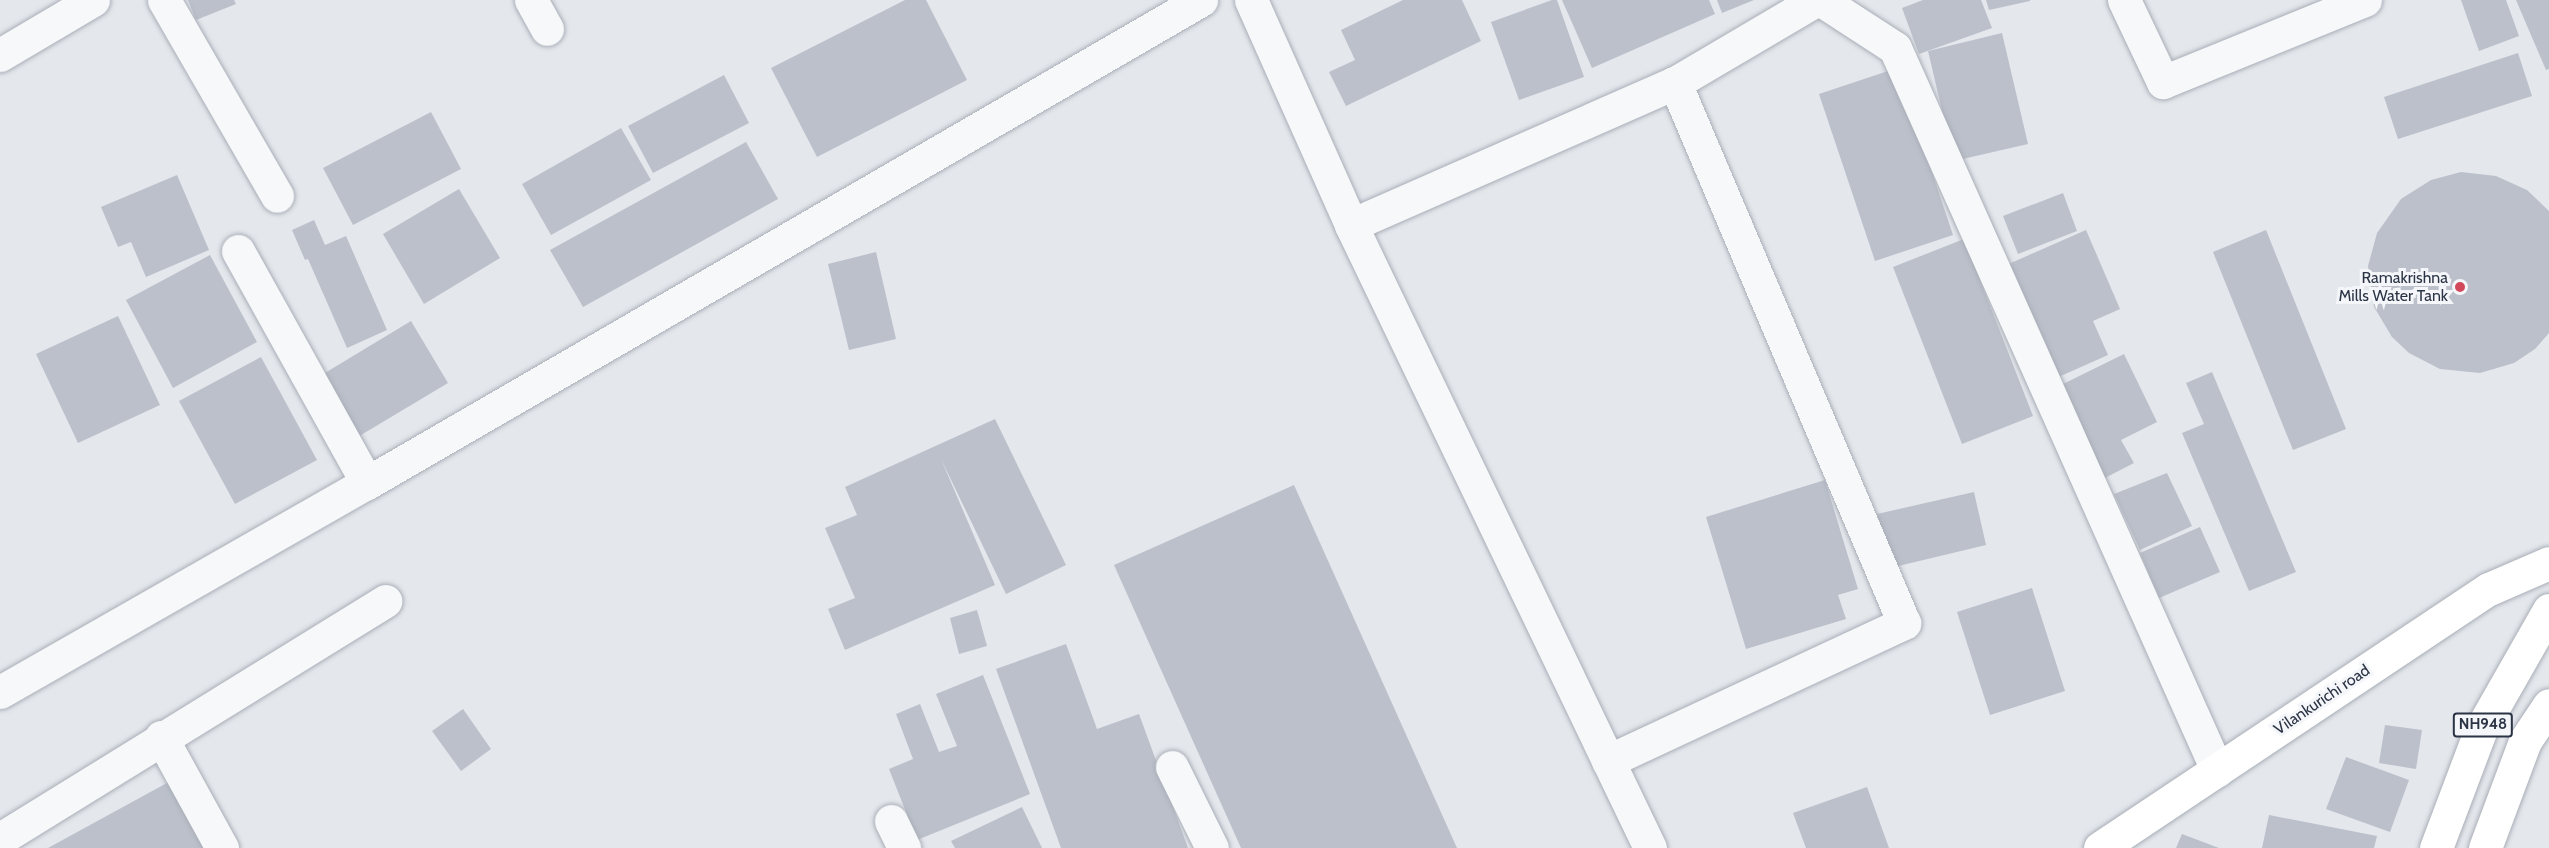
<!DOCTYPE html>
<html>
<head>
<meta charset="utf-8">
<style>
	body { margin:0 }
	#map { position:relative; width:2549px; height:848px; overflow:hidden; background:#e4e7ec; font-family:Cabin,sans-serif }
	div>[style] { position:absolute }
	.building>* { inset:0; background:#bbc0ca }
	.roads { filter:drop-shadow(0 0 2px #a9aeb7) drop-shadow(0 0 2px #a9aeb7) }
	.minor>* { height:33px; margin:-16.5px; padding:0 16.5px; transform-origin:16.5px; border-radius:16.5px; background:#f7f8fa }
	.secondary>* { height:33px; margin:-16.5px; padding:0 16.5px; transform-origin:16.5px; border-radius:16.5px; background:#fff }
	.trunk>* { height:33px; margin:-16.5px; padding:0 16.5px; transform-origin:16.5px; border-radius:16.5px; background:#fff }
	.dots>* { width:16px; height:16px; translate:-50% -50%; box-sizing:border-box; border:3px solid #f4f6f9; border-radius:50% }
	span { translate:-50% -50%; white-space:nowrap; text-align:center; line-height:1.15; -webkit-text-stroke:6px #f4f6f9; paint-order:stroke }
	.shield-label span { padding:2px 4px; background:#f4f6f9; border:2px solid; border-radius:4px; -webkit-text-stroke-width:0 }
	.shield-label { font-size:15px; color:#2b3445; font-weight:700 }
	.poi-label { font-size:16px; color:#2b3445 }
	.right { translate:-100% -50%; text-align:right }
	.street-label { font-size:16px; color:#2b3445 }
</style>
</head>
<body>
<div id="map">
	<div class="building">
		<div style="clip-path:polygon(188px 0,234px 0,236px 4px,196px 20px)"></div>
		<div style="clip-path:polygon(905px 0,926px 0,967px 80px,817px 157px,771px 68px)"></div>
		<div style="clip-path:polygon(1403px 0,1462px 0,1481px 41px,1346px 106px,1329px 72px,1355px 60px,1341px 30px)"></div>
		<div style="clip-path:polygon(1552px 0,1557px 0,1584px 77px,1519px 100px,1491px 22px)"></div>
		<div style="clip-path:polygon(1562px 0,1709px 0,1715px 14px,1592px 68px)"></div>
		<div style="clip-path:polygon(1717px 0,1754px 0,1722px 13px)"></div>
		<div style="clip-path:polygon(1923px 0,1981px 0,1992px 28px,1919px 54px,1902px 8px)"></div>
		<div style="clip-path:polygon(1986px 0,2030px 0,2030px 1px,1989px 10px)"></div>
		<div style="clip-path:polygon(2461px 0,2506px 0,2519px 36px,2479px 51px)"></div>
		<div style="clip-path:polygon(2516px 0,2549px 0,2549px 69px,2546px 70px)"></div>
		<div style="clip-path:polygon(2002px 33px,2028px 144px,1954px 161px,1928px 51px)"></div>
		<div style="clip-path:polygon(2518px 53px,2532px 96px,2398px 139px,2384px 97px)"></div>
		<div style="clip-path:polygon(1897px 68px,1953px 235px,1875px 261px,1819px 94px)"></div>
		<div style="clip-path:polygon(724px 75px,749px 123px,653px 173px,628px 126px)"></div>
		<div style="clip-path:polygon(431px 112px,461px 169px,353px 225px,323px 168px)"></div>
		<div style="clip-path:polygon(621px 128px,651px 180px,551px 235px,522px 184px)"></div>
		<div style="clip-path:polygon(746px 142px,778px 199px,583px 307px,550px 250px)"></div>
		<div style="clip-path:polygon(2461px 172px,2496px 176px,2527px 190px,2549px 211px,2549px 333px,2535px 349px,2514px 363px,2480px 373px,2440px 369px,2409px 353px,2392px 337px,2374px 307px,2368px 266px,2377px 233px,2401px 199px,2431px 180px)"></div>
		<div style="clip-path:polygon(177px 175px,209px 250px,146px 277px,131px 242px,118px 247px,101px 207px)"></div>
		<div style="clip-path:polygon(459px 189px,500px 258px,424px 304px,383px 234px)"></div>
		<div style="clip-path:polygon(2063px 193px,2077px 231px,2018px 254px,2003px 216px)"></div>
		<div style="clip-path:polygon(314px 220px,325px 245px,346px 236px,387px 330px,347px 348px,308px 259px,305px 260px,292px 230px)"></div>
		<div style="clip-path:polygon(2086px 230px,2120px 309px,2093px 321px,2108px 355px,2054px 379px,2004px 266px)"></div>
		<div style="clip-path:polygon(2266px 230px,2346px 429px,2293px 450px,2213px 252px)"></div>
		<div style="clip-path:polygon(1964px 239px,2033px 416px,1962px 444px,1893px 267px)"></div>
		<div style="clip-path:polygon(876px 252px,896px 339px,849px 350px,828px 264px)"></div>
		<div style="clip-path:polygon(210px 255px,257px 342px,173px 388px,126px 300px)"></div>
		<div style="clip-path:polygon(118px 316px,160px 405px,78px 443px,36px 354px)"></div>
		<div style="clip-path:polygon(411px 321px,448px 383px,351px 441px,315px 379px)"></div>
		<div style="clip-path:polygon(2124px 354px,2157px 422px,2121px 440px,2134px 463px,2099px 481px,2055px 388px)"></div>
		<div style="clip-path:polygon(261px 357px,317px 460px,235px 504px,179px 401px)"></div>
		<div style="clip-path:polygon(2212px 372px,2296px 572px,2249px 591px,2182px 433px,2204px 424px,2186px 383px)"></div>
		<div style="clip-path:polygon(995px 419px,1066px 565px,1006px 594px,941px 459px,995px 585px,845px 650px,828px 609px,855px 598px,825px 528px,857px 515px,845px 487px)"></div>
		<div style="clip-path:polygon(2167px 473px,2192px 526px,2140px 550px,2114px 494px)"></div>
		<div style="clip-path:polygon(1825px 480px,1858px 589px,1838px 595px,1846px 619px,1746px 649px,1706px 517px)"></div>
		<div style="clip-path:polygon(1294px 485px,1457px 848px,1241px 848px,1114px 565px)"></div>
		<div style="clip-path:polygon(1974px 492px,1986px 545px,1890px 568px,1877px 514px)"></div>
		<div style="clip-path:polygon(2200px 527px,2220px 572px,2159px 598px,2140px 553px)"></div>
		<div style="clip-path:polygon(2032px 588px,2065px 691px,1990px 715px,1957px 612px)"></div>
		<div style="clip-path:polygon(977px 610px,987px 646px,959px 654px,950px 618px)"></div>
		<div style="clip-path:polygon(1066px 644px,1097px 729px,1139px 714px,1188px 848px,1061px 848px,996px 669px)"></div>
		<div style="clip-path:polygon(983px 675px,1030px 794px,917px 840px,889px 769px,913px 759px,896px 714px,920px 704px,939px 752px,957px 746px,936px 694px)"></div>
		<div style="clip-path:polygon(463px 709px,491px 749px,461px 771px,432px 731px)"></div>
		<div style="clip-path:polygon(2385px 725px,2422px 730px,2416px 769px,2379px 763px)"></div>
		<div style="clip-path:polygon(2346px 757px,2409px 780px,2390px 832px,2326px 809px)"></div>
		<div style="clip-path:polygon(176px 778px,215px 848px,48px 848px)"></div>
		<div style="clip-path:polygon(1867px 787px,1889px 848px,1806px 848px,1793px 813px)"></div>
		<div style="clip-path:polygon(1022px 807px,1042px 848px,955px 848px,951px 841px)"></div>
		<div style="clip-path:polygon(2269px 815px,2377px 836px,2374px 848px,2262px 848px)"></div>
		<div style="clip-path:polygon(2182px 834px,2219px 848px,2176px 848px)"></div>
	</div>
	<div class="roads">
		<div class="minor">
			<div style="left:164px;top:0;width:226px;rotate:60deg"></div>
			<div style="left:531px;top:0;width:33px;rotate:61deg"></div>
			<div style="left:1251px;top:0;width:246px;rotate:66deg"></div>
			<div style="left:1351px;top:225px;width:691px;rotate:64.36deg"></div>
			<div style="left:1821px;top:0;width:88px;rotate:33deg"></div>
			<div style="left:1895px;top:48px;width:791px;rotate:65.96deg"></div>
			<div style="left:2124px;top:0;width:91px;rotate:64.6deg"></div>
			<div style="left:2163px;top:82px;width:218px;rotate:-22.1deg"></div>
			<div style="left:0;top:55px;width:108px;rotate:-30.6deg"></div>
			<div style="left:1351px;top:225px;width:354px;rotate:-23.7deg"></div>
			<div style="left:1675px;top:83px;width:164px;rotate:-30.5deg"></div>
			<div style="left:238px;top:251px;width:265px;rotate:60.9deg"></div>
			<div style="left:0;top:692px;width:422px;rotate:-29.7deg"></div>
			<div style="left:367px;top:483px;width:964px;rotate:-30.08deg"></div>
			<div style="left:161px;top:737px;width:127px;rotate:61.2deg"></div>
			<div style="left:1608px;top:761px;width:327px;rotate:-25deg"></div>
			<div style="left:1904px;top:623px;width:587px;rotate:-112.98deg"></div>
			<div style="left:1172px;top:767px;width:90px;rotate:63.7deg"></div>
			<div style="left:891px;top:821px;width:30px;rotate:64deg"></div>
			<div style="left:0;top:839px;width:453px;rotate:-31.7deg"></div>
		</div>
		<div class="secondary">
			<div style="left:2100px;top:848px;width:467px;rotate:-33.7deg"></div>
			<div style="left:2489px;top:589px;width:65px;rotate:-23.4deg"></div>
		</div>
		<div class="trunk">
			<div style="left:2436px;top:848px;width:127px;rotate:-69.3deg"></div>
			<div style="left:2481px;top:729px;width:137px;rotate:-60.3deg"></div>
			<div style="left:2485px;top:848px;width:114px;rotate:-69.5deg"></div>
			<div style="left:2525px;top:741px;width:43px;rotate:-56.3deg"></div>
		</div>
	</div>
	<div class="dots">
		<div style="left:2460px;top:287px;background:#d1495b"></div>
	</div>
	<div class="shield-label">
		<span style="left:2483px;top:725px">NH948</span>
	</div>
	<div class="poi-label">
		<span class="right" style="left:2448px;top:287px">Ramakrishna<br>Mills Water Tank</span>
	</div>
	<div class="street-label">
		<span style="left:2322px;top:700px;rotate:-34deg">Vilankurichi road</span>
	</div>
</div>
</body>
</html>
